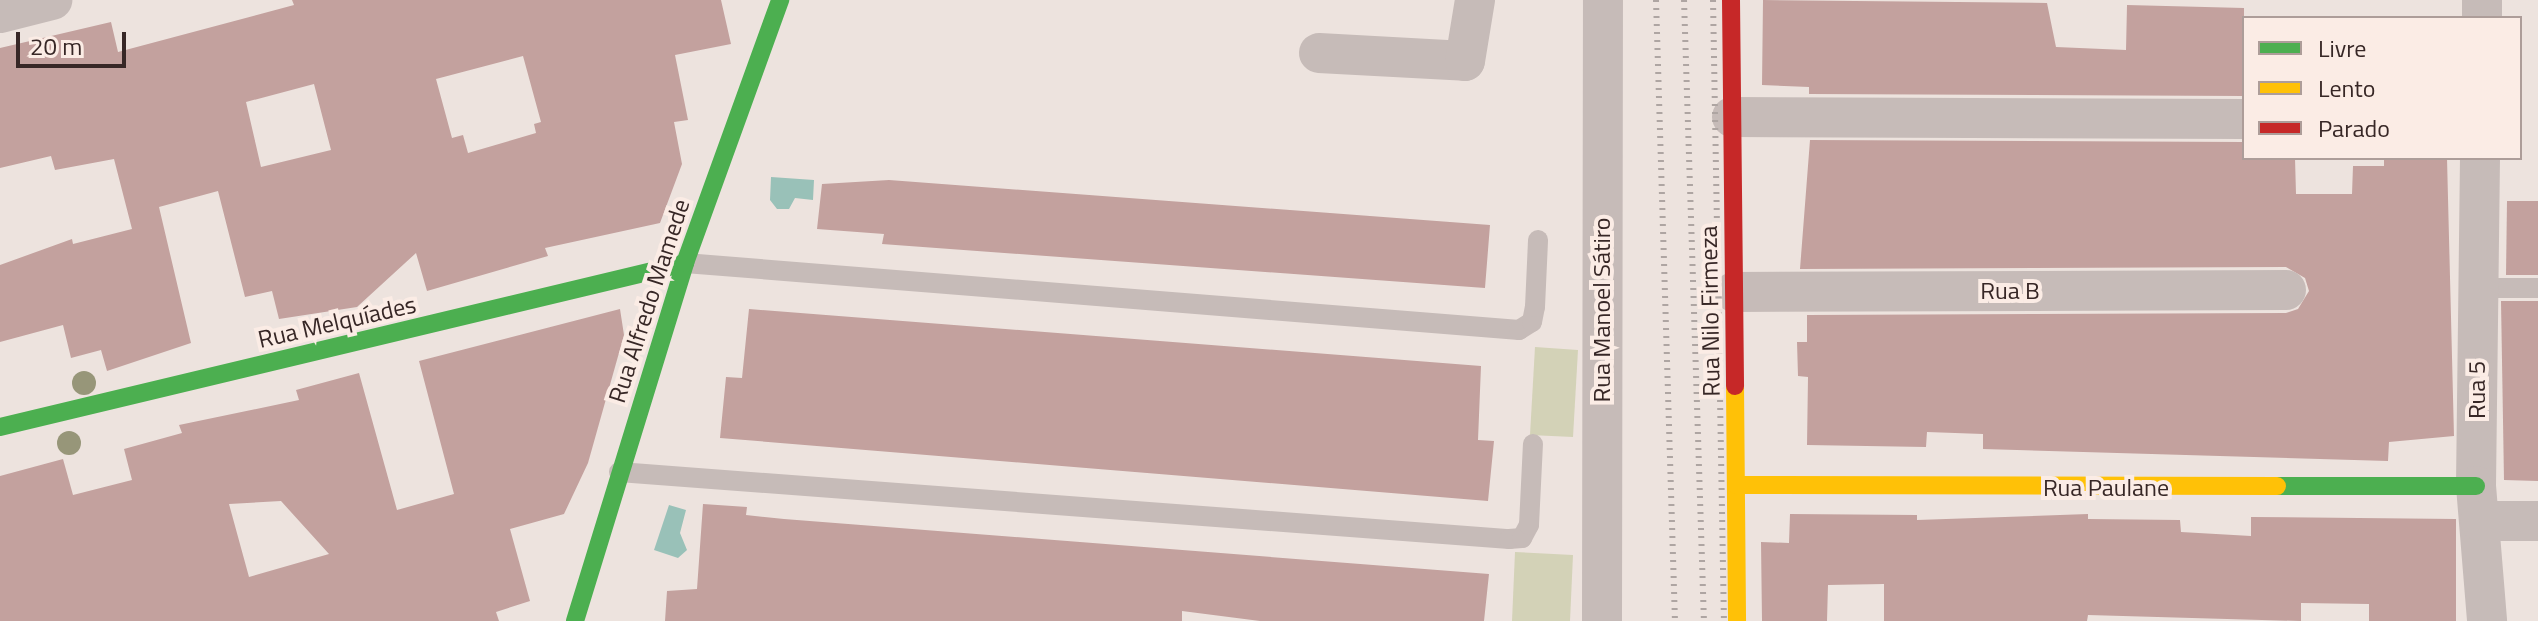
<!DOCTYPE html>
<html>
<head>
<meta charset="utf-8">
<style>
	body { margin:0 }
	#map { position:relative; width:2538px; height:621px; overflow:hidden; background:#ede3de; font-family:"Titillium Web",sans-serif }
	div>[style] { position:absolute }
	.green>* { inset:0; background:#d3d2b7 }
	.water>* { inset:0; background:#99c1b8 }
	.building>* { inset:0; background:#c3a19e }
	.lane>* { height:20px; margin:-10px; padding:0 10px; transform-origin:10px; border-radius:10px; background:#c6bbb8 }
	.street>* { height:40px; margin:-20px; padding:0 20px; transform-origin:20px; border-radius:20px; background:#c6bbb8 }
	.fast>* { height:18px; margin:-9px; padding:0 9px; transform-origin:9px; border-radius:9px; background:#4caf50 }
	.slow>* { height:18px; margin:-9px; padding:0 9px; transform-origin:9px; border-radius:9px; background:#ffc107 }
	.jam>* { height:18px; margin:-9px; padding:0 9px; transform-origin:9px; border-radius:9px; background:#c62828 }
	.rail>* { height:6px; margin-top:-3px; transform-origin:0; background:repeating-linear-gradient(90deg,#aea5a2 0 2px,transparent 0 8px) }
	.trees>* { width:24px; height:24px; margin:-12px; border-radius:50%; background:#979679 }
	span { translate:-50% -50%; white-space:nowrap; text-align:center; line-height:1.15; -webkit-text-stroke:8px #fbece5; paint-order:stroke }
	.street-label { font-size:24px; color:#372726 }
	.legend { position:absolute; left:2242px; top:16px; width:280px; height:144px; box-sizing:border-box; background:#fbece5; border:2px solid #ad9d99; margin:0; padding:10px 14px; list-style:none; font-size:24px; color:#372726 }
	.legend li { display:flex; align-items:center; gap:16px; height:40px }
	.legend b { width:40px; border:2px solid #ad9d99 }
	.scale { position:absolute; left:16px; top:32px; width:110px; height:36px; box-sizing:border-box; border:4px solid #372726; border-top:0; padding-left:10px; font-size:24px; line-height:28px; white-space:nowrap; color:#372726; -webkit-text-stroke:6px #fbece5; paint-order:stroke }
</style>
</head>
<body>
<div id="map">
	<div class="green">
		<div style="clip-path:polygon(1535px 347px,1578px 350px,1573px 437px,1530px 435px)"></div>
		<div style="clip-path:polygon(1515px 552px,1573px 555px,1570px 621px,1512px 621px)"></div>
	</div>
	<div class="water">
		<div style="clip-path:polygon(771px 177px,814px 180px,813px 200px,795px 198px,789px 209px,777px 209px,770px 200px)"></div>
		<div style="clip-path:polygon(669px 505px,686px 510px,680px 533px,687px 550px,678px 558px,654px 550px)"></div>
	</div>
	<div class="building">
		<div style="clip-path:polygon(evenodd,292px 0,721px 0,731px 44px,675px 55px,688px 120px,674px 122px,682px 164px,660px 223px,545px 248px,548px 256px,427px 291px,416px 253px,357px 307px,279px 319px,272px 291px,245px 297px,218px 191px,159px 207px,191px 343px,107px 371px,101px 350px,71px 358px,63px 325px,0 342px,0 265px,72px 239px,73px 244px,132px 229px,114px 159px,55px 170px,51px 156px,0 168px,0 48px,111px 22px,118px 52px,294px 5px,292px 0,523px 56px,541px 122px,534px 124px,536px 133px,468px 153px,463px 135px,452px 138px,436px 79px,523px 56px,292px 0,314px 84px,331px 150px,261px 167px,246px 102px,314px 84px)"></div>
		<div style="clip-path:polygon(1763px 0,2047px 3px,2056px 47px,2126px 50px,2127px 5px,2244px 8px,2244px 96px,1809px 94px,1809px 87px,1762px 85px)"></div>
		<div style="clip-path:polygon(1810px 140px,2244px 142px,2244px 158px,2295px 158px,2296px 194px,2352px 194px,2353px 166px,2384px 166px,2384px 158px,2447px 158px,2454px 436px,2389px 442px,2388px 461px,1983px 449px,1983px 434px,1927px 432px,1926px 447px,1807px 445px,1808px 377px,1798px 376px,1797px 342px,1807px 342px,1807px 315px,2286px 313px,2298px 309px,2309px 291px,2305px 278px,2286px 267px,1800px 269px)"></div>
		<div style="clip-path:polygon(889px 180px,1490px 225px,1485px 288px,882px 244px,884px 234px,817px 229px,822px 184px)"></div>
		<div style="clip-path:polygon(2507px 201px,2538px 201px,2538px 275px,2506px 275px)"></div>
		<div style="clip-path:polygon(2501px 301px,2538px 301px,2538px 481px,2504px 480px)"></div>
		<div style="clip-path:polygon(evenodd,620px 309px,624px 335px,588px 463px,564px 514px,510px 529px,530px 601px,496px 612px,499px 621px,0 621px,0 476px,63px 459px,73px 495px,132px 480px,124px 449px,182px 433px,179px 425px,299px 400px,296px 390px,359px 373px,397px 510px,454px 494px,419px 361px,620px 309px,281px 501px,329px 554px,249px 577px,229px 504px,281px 501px)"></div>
		<div style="clip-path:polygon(749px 309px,1481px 366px,1478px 440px,1494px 441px,1488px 501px,720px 438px,726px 377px,742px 378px)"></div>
		<div style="clip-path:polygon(703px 504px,747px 507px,746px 515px,784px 519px,1489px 574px,1484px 621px,1260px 621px,1182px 611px,1182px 621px,665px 621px,667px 591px,697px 589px)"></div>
		<div style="clip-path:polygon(1790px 514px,1917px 515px,1917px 520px,2088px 514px,2088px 519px,2180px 520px,2181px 532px,2251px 536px,2251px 517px,2456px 519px,2456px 621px,2369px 621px,2369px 604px,2301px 603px,2301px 621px,2088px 615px,2087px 621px,1884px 621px,1884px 584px,1828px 585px,1827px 621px,1762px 621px,1761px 542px,1789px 543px)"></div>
	</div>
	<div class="lane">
		<div style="left:685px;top:263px;width:837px;rotate:4.59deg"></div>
		<div style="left:1519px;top:330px;width:15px;rotate:-32deg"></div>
		<div style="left:1532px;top:322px;width:15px;rotate:-79deg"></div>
		<div style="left:1535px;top:307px;width:67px;rotate:-87.4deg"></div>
		<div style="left:2478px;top:288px;width:60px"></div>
		<div style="left:619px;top:472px;width:893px;rotate:4.31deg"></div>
		<div style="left:1509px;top:539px;width:13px;rotate:-4deg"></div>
		<div style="left:1522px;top:538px;width:15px;rotate:-62deg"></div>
		<div style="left:1529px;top:525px;width:81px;rotate:-87.2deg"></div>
	</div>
	<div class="street">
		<div style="left:2482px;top:0;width:18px;rotate:90deg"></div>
		<div style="left:0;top:13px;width:54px;rotate:-14deg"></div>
		<div style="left:1319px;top:53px;width:146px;rotate:3.1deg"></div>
		<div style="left:1465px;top:61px;width:62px;rotate:-80.7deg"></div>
		<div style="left:1732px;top:117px;width:512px;rotate:0.22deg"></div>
		<div style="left:2480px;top:158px;width:328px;rotate:90.7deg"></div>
		<div style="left:2476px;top:486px;width:135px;rotate:85.3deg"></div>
		<div style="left:1734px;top:292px;width:552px;rotate:-0.21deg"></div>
		<div style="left:2480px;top:521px;width:58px"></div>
		<div style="left:1602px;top:621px;width:621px;rotate:-89.91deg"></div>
	</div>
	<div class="fast">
		<div style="left:0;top:427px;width:704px;rotate:-13.46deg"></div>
		<div style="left:2277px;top:486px;width:199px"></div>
		<div style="left:575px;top:621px;width:375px;rotate:-72.9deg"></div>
		<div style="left:685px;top:263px;width:280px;rotate:-70.1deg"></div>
	</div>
	<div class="slow">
		<div style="left:1735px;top:386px;width:235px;rotate:89.5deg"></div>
		<div style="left:1736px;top:485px;width:541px;rotate:0.11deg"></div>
	</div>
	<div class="jam">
		<div style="left:1731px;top:0;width:386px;rotate:89.4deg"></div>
	</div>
	<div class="rail">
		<div style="left:1656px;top:0;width:621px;rotate:88.25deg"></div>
		<div style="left:1684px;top:0;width:621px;rotate:88.16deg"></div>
		<div style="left:1713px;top:0;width:621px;rotate:88.99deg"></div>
	</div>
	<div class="trees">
		<div style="left:84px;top:383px"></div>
		<div style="left:69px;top:443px"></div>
	</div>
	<div class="street-label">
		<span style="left:2010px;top:291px">Rua B</span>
		<span style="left:649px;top:301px;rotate:-72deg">Rua Alfredo Mamede</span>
		<span style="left:1602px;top:310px;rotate:-90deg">Rua Manoel Sátiro</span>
		<span style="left:1710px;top:311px;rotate:-91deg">Rua Nilo Firmeza</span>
		<span style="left:337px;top:322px;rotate:-13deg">Rua Melquíades</span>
		<span style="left:2477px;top:390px;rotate:-90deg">Rua 5</span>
		<span style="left:2106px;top:488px">Rua Paulane</span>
	</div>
	<ul class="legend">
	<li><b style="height:10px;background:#4caf50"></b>Livre</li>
	<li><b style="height:10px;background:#ffc107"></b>Lento</li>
	<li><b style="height:10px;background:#c62828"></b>Parado</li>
	</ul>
	<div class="scale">20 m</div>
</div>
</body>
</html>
